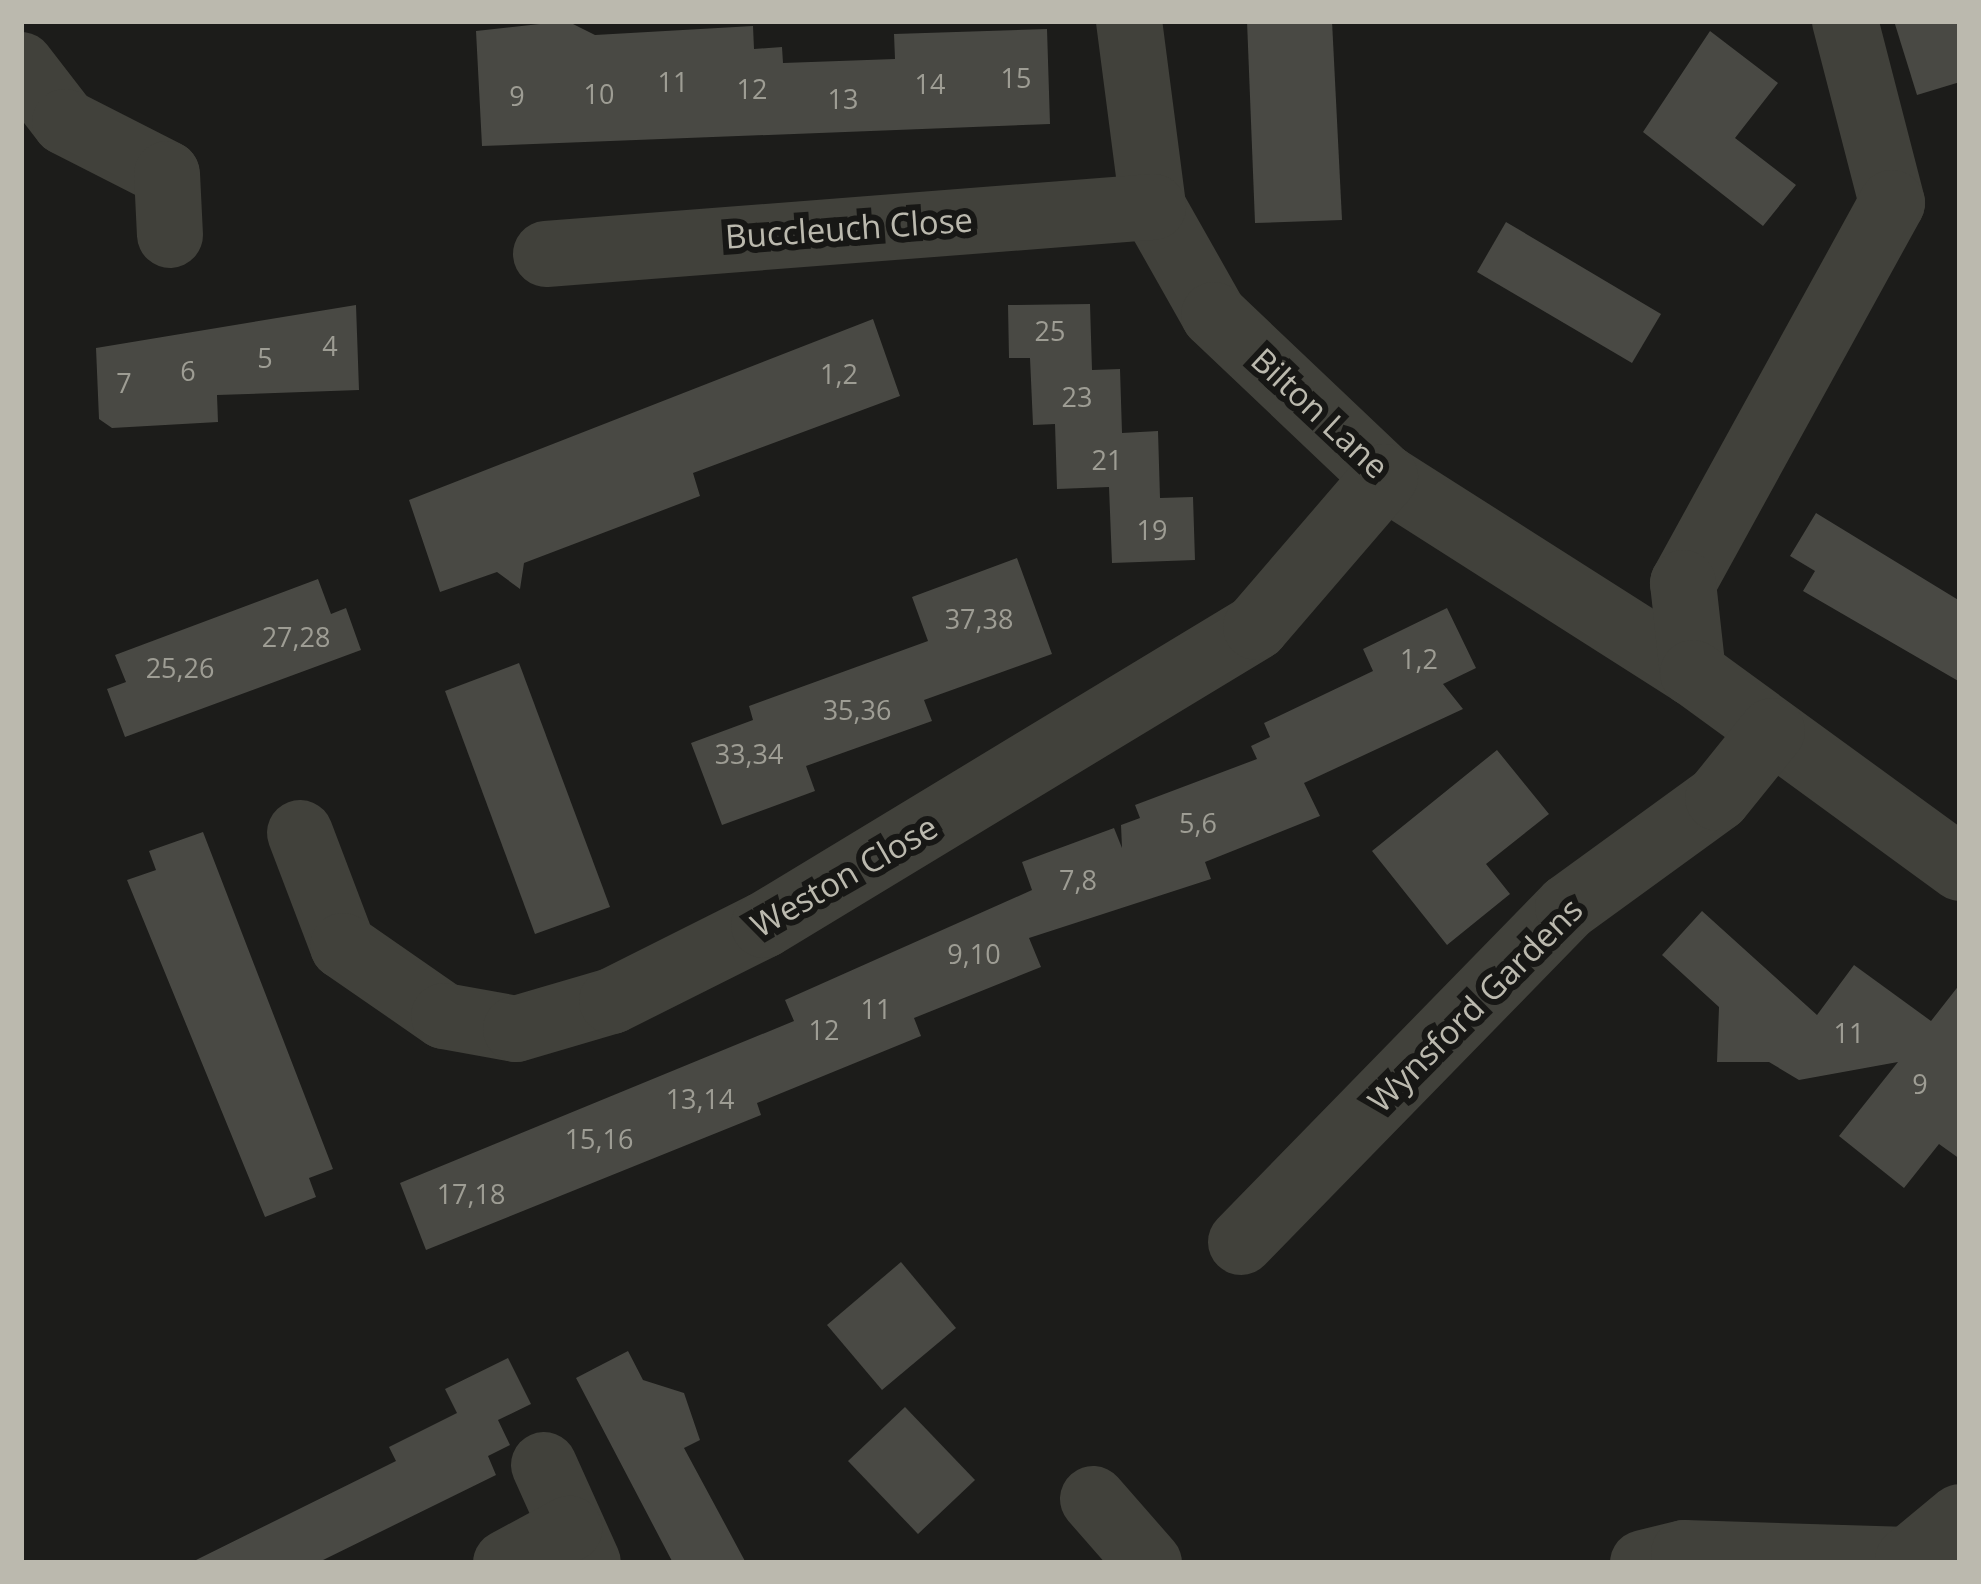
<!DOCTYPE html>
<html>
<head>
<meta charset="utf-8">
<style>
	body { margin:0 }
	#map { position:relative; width:1981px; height:1584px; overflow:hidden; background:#1c1c1a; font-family:"Open Sans",sans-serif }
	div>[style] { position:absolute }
	.building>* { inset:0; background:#494944 }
	.minor>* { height:66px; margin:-33px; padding:0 33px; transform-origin:33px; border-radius:33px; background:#41413b }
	span { translate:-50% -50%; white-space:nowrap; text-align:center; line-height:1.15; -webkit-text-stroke:12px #171715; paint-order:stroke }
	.number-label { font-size:27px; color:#9e9d94 }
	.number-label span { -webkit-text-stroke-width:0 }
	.street-label { font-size:33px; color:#bbb9ae }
	.frame { position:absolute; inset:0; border:24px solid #bbb9ae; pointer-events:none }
</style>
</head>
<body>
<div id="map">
	<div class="building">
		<div style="clip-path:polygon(567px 21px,595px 35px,753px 26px,754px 49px,782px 47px,783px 63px,895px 59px,894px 34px,1047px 29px,1050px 124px,482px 146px,476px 31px)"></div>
		<div style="clip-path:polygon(1247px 21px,1332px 21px,1342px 220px,1255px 223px)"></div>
		<div style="clip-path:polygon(1894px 21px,1960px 21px,1960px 82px,1917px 95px)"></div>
		<div style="clip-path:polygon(1710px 31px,1778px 83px,1735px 138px,1796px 185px,1763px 226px,1643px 132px)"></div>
		<div style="clip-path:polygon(1506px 222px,1661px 314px,1632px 363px,1477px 272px)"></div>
		<div style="clip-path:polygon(1090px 304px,1092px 370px,1120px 369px,1122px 433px,1158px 431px,1160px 498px,1193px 497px,1195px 560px,1112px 563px,1109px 487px,1057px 489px,1055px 424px,1033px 425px,1030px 358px,1009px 358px,1008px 305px)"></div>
		<div style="clip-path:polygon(356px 305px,359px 390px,217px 395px,218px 422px,112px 428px,99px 419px,96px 348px)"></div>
		<div style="clip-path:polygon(873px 319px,900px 396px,693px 473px,700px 496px,524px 563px,520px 589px,497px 572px,440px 592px,409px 500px)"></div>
		<div style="clip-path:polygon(1816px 513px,1960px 601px,1960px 682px,1803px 591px,1815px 571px,1790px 556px)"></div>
		<div style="clip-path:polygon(1017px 558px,1052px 654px,924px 700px,932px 721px,806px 766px,815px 791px,722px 825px,691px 743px,753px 720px,749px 706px,928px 641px,912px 597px)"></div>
		<div style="clip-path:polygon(318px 579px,331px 614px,346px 608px,361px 650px,125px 737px,107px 689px,126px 682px,115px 655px)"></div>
		<div style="clip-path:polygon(1447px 608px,1476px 668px,1443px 684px,1463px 709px,1304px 783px,1320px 816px,1205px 862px,1211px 879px,1029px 938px,1041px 967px,914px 1018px,921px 1036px,757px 1103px,761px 1115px,426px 1250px,400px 1183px,794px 1021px,785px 1000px,1032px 890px,1022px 862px,1114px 828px,1122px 848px,1121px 825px,1140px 818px,1135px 805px,1257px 759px,1251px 746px,1270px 737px,1264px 723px,1373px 671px,1363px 649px)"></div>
		<div style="clip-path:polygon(519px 663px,610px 907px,535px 934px,445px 691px)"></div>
		<div style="clip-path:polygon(1497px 750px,1549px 814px,1486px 864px,1510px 894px,1447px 945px,1372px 851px)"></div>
		<div style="clip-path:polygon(203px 832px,333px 1169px,309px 1178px,316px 1197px,265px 1217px,127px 880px,156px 870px,149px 851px)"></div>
		<div style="clip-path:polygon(1702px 911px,1817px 1015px,1854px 965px,1931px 1021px,1960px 984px,1960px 1159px,1939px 1144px,1904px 1188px,1839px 1136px,1898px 1062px,1799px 1080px,1769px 1062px,1717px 1062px,1719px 1007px,1662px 955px)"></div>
		<div style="clip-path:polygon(901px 1262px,956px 1328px,882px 1390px,827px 1325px)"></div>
		<div style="clip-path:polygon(628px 1351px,643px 1380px,684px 1393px,700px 1440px,684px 1448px,746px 1563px,673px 1563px,576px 1378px)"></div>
		<div style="clip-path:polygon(508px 1358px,531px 1404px,498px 1420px,510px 1445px,488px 1456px,496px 1475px,317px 1563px,190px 1563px,396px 1461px,389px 1447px,457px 1413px,445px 1389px)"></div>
		<div style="clip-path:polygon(905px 1407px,975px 1480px,918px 1534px,848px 1461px)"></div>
	</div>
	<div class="minor">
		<div style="left:1129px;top:21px;width:188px;rotate:82.6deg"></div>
		<div style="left:1153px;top:207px;width:124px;rotate:60.5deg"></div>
		<div style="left:1214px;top:315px;width:236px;rotate:43.5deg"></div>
		<div style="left:1385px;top:477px;width:365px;rotate:32.5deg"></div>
		<div style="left:1845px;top:21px;width:188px;rotate:75.5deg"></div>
		<div style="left:1892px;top:203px;width:434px;rotate:118.8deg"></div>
		<div style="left:1683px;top:583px;width:91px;rotate:83.7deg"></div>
		<div style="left:1693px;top:673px;width:331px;rotate:36.1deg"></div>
		<div style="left:21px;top:65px;width:72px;rotate:52.3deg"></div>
		<div style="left:65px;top:122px;width:114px;rotate:27deg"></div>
		<div style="left:167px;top:174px;width:61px;rotate:87.2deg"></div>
		<div style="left:546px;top:254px;width:609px;rotate:-4.43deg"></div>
		<div style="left:300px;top:833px;width:121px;rotate:69.2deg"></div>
		<div style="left:343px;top:946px;width:123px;rotate:34.7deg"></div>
		<div style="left:444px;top:1016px;width:73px;rotate:10.2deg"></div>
		<div style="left:516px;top:1029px;width:100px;rotate:-16.3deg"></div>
		<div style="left:612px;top:1001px;width:170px;rotate:-26.6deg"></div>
		<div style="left:764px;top:925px;width:575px;rotate:-31.2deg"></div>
		<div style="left:1256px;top:627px;width:198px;rotate:-49.3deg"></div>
		<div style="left:1241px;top:1242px;width:468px;rotate:-45.7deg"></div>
		<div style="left:1568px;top:907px;width:185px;rotate:-36deg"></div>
		<div style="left:1718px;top:798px;width:86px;rotate:-51.1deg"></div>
		<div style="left:544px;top:1465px;width:107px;rotate:65.8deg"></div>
		<div style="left:1093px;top:1499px;width:85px;rotate:48.8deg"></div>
		<div style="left:506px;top:1563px;width:72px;rotate:-28.4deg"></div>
		<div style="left:1643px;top:1563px;width:42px;rotate:-13.7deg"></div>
		<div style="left:1684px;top:1553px;width:224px;rotate:1.8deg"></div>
		<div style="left:1908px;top:1560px;width:67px;rotate:-39.6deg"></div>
	</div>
	<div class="number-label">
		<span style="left:1016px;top:78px">15</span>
		<span style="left:673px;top:82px">11</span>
		<span style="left:930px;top:84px">14</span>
		<span style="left:752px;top:89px">12</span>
		<span style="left:599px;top:94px">10</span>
		<span style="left:517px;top:96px">9</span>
		<span style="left:843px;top:99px">13</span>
		<span style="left:1050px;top:331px">25</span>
		<span style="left:330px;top:346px">4</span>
		<span style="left:265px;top:358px">5</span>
		<span style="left:188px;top:371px">6</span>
		<span style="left:839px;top:374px">1,2</span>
		<span style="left:124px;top:383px">7</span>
		<span style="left:1077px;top:397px">23</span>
		<span style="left:1107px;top:460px">21</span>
		<span style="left:1152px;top:530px">19</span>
		<span style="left:979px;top:619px">37,38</span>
		<span style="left:296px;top:637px">27,28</span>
		<span style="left:1419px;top:659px">1,2</span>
		<span style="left:180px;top:668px">25,26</span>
		<span style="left:857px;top:710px">35,36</span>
		<span style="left:749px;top:754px">33,34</span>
		<span style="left:1198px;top:823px">5,6</span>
		<span style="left:1078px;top:880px">7,8</span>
		<span style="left:974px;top:954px">9,10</span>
		<span style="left:876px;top:1009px">11</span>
		<span style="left:824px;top:1030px">12</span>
		<span style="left:1849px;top:1033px">11</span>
		<span style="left:1920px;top:1084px">9</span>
		<span style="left:700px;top:1099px">13,14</span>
		<span style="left:599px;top:1139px">15,16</span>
		<span style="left:471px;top:1194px">17,18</span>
	</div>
	<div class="street-label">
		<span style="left:849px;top:228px;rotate:-4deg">Buccleuch Close</span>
		<span style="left:1320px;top:413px;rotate:43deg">Bilton Lane</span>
		<span style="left:844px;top:876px;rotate:-30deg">Weston Close</span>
		<span style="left:1475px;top:1005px;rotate:-45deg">Wynsford Gardens</span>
	</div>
	<div class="frame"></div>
</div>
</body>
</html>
